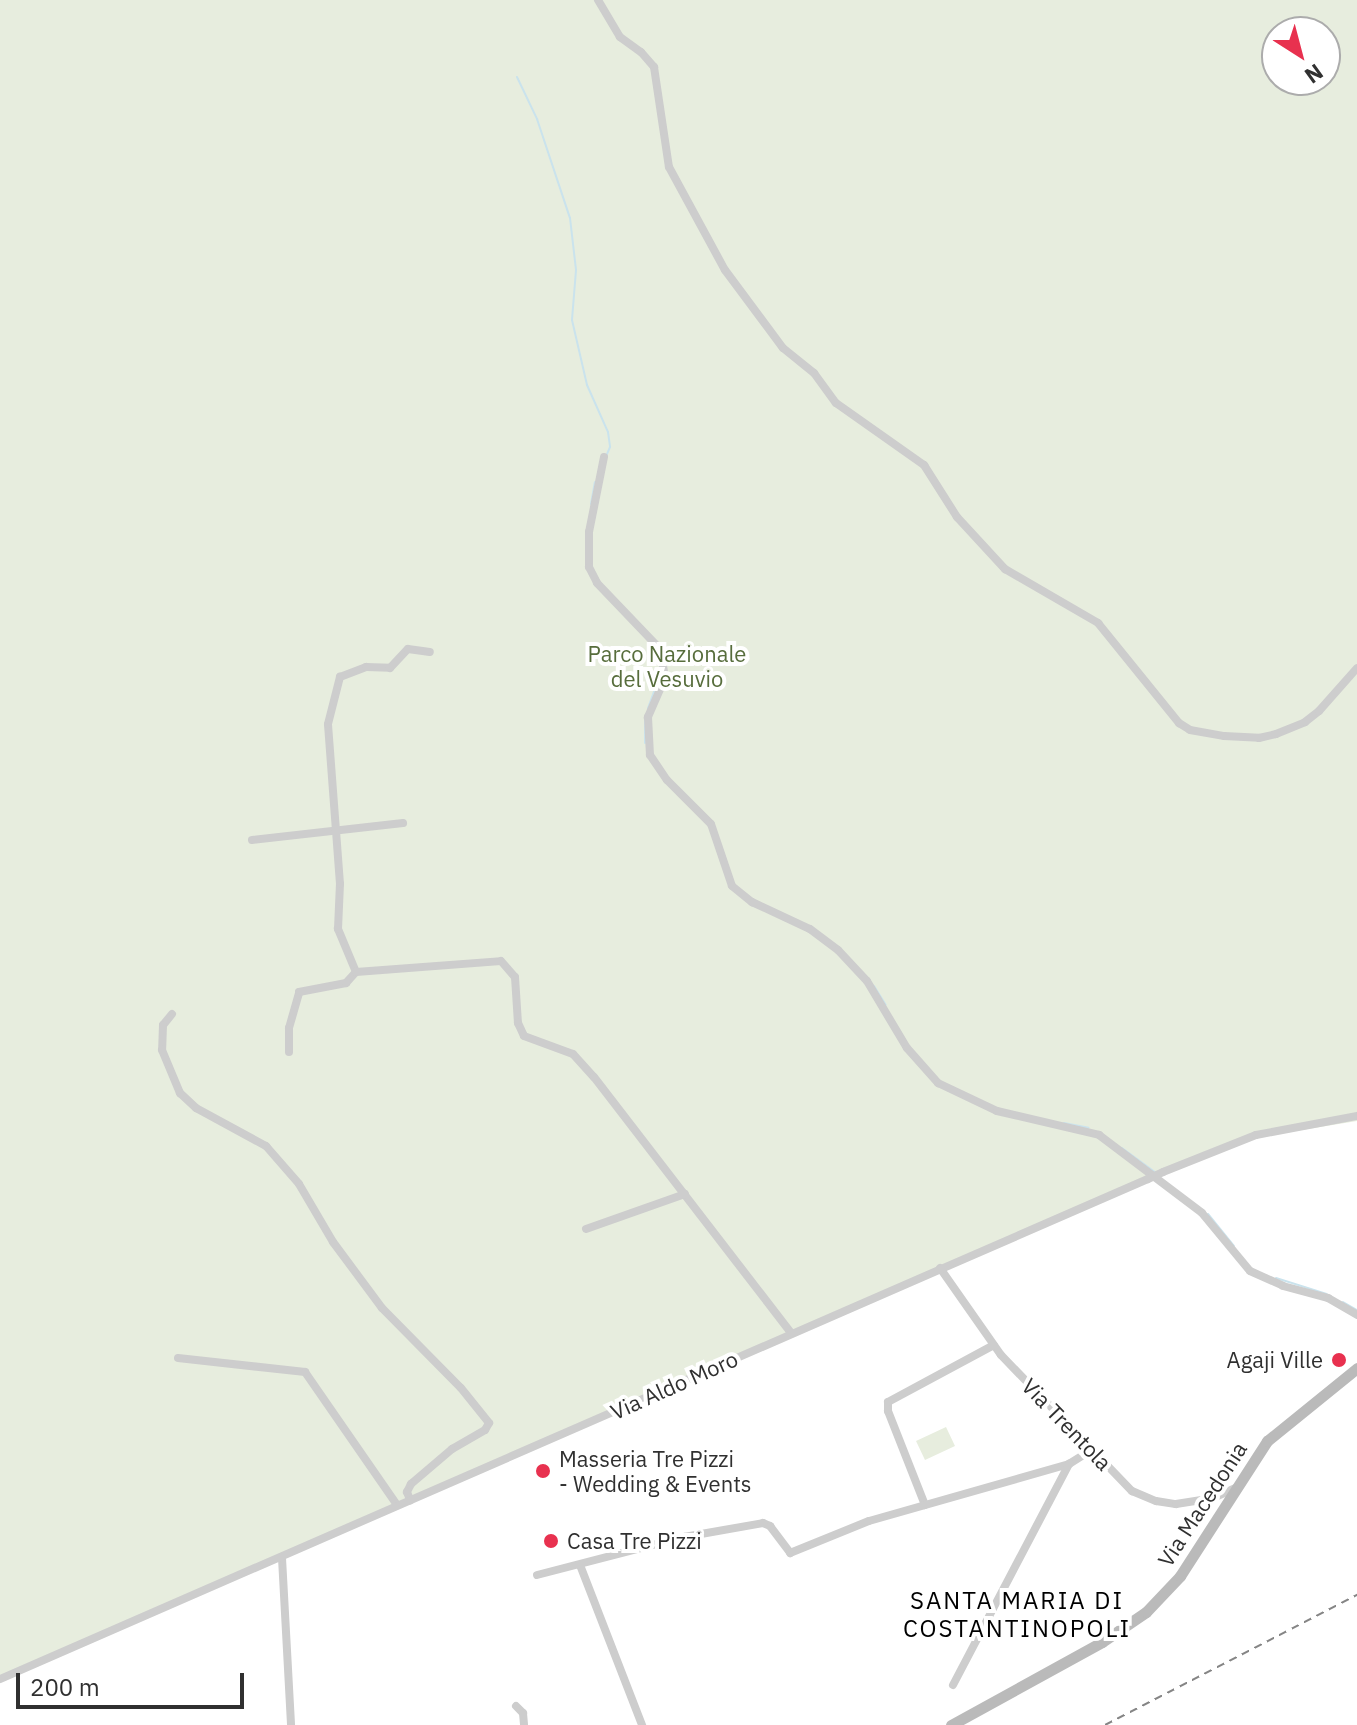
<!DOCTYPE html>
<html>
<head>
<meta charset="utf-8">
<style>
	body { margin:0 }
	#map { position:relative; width:1357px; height:1725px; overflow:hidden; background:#fff; font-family:"IBM Plex Sans",sans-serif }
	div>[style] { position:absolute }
	.green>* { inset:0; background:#e7edde }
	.stream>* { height:2px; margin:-1px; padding:0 1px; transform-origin:1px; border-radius:1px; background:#cae3ed }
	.street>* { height:8px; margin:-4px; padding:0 4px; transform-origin:4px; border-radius:4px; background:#cdcdcd }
	.secondary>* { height:11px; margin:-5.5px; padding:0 5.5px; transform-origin:5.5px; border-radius:5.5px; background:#bababa }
	.rail>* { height:2px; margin-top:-1px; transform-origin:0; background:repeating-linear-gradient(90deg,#858585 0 8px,transparent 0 14px) }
	.street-bridge>* { height:8px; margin:-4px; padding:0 4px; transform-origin:4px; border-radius:4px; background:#cdcdcd }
	.dots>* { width:22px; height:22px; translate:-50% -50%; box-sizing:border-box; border:4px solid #fff; border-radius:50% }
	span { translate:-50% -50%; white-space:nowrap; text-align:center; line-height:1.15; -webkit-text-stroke:8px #fff; paint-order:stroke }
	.park-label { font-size:22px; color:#576d3c }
	.poi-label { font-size:22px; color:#303030 }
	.right { translate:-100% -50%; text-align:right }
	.left { translate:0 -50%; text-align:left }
	.street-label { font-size:22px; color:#303030 }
	.neighbourhood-label { font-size:24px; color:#000; letter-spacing:2px }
	.north { position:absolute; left:1261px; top:16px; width:80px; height:80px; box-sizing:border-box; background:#fff; border:2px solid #acacac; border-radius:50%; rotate:144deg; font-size:22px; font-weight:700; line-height:32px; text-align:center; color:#303030 }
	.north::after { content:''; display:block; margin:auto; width:28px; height:36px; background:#e8314f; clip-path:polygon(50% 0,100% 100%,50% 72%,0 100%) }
	.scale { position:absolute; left:16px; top:1673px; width:228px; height:36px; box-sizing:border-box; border:4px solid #303030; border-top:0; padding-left:10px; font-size:24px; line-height:28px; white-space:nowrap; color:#303030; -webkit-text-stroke:6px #fff; paint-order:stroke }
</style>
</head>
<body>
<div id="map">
	<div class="green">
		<div style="clip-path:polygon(evenodd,0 0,1357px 0,1357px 1121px,1260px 1137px,1191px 1163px,0 1682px,0 0,1277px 32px,1325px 32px,1325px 80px,1277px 80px,1277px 32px)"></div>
		<div style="clip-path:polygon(946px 1427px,955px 1446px,925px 1460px,916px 1441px)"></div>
	</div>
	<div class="stream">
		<div style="left:517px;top:77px;width:47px;rotate:64.5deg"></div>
		<div style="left:537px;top:119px;width:104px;rotate:71.6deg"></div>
		<div style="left:570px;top:218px;width:52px;rotate:83.4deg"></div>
		<div style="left:576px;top:270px;width:50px;rotate:94.6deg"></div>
		<div style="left:572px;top:320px;width:67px;rotate:77deg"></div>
		<div style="left:587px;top:385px;width:51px;rotate:65.9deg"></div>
		<div style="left:608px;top:432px;width:15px;rotate:82deg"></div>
		<div style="left:610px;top:447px;width:8px;rotate:113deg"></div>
		<div style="left:591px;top:504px;width:22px;rotate:-80deg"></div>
		<div style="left:648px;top:708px;width:37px;rotate:-70deg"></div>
		<div style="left:645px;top:718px;width:25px;rotate:90deg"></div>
		<div style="left:874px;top:986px;width:22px;rotate:58deg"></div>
		<div style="left:1064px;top:1123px;width:25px;rotate:11deg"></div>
		<div style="left:1122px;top:1148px;width:42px;rotate:36.3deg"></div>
		<div style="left:1208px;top:1214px;width:41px;rotate:50.9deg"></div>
		<div style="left:1276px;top:1278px;width:53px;rotate:17.4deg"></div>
		<div style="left:1343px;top:1302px;width:16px;rotate:30deg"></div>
	</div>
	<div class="street">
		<div style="left:598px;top:0;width:43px;rotate:59.3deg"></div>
		<div style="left:620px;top:37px;width:26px;rotate:36deg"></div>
		<div style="left:641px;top:52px;width:20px;rotate:49deg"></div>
		<div style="left:654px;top:67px;width:101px;rotate:81.5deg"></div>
		<div style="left:669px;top:167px;width:117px;rotate:61.5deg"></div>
		<div style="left:725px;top:270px;width:97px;rotate:53.4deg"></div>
		<div style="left:783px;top:348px;width:40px;rotate:39deg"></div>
		<div style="left:814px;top:373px;width:37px;rotate:54deg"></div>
		<div style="left:836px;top:403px;width:108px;rotate:35.2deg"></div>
		<div style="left:924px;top:465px;width:62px;rotate:57.6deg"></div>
		<div style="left:957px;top:517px;width:71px;rotate:47.3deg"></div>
		<div style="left:1005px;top:569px;width:108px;rotate:30.1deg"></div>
		<div style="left:1098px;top:623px;width:129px;rotate:51deg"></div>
		<div style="left:1179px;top:723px;width:13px;rotate:32deg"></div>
		<div style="left:1190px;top:730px;width:35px;rotate:10deg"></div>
		<div style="left:1224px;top:736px;width:35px;rotate:3deg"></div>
		<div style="left:1259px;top:738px;width:17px;rotate:-13deg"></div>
		<div style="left:1276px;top:734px;width:31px;rotate:-22deg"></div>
		<div style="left:1305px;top:722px;width:18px;rotate:-38deg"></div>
		<div style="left:1319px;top:711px;width:57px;rotate:-48.5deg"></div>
		<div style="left:604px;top:457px;width:76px;rotate:101.3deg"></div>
		<div style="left:589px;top:532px;width:35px;rotate:90deg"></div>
		<div style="left:589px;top:567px;width:18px;rotate:63deg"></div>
		<div style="left:597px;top:583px;width:91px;rotate:46.3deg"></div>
		<div style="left:660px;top:649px;width:29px;rotate:80deg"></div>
		<div style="left:665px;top:678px;width:43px;rotate:113.6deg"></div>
		<div style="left:648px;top:717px;width:38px;rotate:87deg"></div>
		<div style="left:650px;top:755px;width:30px;rotate:56deg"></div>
		<div style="left:667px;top:780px;width:62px;rotate:45deg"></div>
		<div style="left:711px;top:824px;width:65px;rotate:71.3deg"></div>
		<div style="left:732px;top:886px;width:26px;rotate:39deg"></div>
		<div style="left:752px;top:902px;width:64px;rotate:25deg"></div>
		<div style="left:810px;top:929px;width:35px;rotate:37deg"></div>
		<div style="left:838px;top:950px;width:42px;rotate:46.9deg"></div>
		<div style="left:867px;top:981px;width:78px;rotate:59.2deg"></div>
		<div style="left:907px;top:1048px;width:47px;rotate:48.5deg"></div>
		<div style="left:938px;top:1083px;width:65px;rotate:25.4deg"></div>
		<div style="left:997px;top:1111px;width:105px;rotate:13.2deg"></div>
		<div style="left:1099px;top:1135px;width:129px;rotate:37.1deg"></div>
		<div style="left:1202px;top:1213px;width:75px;rotate:50.4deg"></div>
		<div style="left:1250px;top:1271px;width:36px;rotate:24deg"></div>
		<div style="left:1283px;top:1286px;width:47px;rotate:14.9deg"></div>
		<div style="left:1328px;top:1298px;width:34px;rotate:30deg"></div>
		<div style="left:252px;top:840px;width:152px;rotate:-6.4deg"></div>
		<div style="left:356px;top:972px;width:47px;rotate:-112.7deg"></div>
		<div style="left:338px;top:929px;width:45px;rotate:-87.5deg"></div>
		<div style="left:340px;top:884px;width:160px;rotate:-94.3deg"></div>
		<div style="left:328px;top:724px;width:49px;rotate:-75.7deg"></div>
		<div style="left:340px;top:677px;width:28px;rotate:-21deg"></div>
		<div style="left:366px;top:667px;width:24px;rotate:2deg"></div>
		<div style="left:390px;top:668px;width:26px;rotate:-47deg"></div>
		<div style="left:408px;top:649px;width:22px;rotate:8deg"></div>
		<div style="left:172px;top:1014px;width:14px;rotate:129deg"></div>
		<div style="left:163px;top:1025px;width:25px;rotate:92deg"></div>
		<div style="left:162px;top:1050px;width:47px;rotate:67.3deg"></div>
		<div style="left:180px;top:1093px;width:22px;rotate:43deg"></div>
		<div style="left:196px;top:1108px;width:80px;rotate:28.5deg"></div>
		<div style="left:266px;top:1146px;width:50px;rotate:49deg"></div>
		<div style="left:299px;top:1184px;width:67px;rotate:59.6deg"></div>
		<div style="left:333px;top:1242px;width:82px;rotate:53.4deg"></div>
		<div style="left:382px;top:1308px;width:112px;rotate:45.4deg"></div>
		<div style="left:461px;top:1388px;width:45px;rotate:51.3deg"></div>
		<div style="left:489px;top:1423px;width:8px;rotate:120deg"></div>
		<div style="left:485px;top:1430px;width:38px;rotate:150deg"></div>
		<div style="left:452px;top:1449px;width:54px;rotate:139.5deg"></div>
		<div style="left:411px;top:1484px;width:9px;rotate:117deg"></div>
		<div style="left:407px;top:1492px;width:9px;rotate:69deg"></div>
		<div style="left:289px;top:1052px;width:24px;rotate:-90deg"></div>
		<div style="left:289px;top:1028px;width:37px;rotate:-74deg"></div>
		<div style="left:299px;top:992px;width:48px;rotate:-10.8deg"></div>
		<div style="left:346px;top:983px;width:15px;rotate:-48deg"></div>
		<div style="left:356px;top:972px;width:145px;rotate:-4.3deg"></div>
		<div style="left:501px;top:961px;width:21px;rotate:49deg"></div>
		<div style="left:515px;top:977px;width:46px;rotate:86.3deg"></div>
		<div style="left:518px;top:1023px;width:14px;rotate:65deg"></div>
		<div style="left:524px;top:1036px;width:52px;rotate:20.2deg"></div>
		<div style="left:573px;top:1054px;width:31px;rotate:48deg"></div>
		<div style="left:594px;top:1077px;width:324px;rotate:52.4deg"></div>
		<div style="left:1163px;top:1172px;width:100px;rotate:-21.7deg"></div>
		<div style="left:1256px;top:1135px;width:103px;rotate:-10.7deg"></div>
		<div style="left:586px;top:1229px;width:105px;rotate:-19.5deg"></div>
		<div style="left:940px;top:1268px;width:106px;rotate:55deg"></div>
		<div style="left:1001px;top:1355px;width:189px;rotate:46.1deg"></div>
		<div style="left:1132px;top:1491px;width:26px;rotate:23deg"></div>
		<div style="left:1156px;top:1501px;width:20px;rotate:9deg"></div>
		<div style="left:1176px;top:1504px;width:37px;rotate:-9deg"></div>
		<div style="left:1213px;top:1498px;width:24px;rotate:-24deg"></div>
		<div style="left:178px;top:1358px;width:128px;rotate:6.3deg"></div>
		<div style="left:305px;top:1372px;width:162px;rotate:55.3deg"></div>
		<div style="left:925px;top:1505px;width:101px;rotate:-111.5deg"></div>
		<div style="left:888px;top:1411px;width:9px;rotate:-90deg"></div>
		<div style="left:888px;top:1402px;width:120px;rotate:-28.3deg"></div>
		<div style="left:282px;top:1558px;width:167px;rotate:86.9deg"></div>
		<div style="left:580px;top:1565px;width:172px;rotate:68.8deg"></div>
		<div style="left:537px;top:1575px;width:152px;rotate:-14.5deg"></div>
		<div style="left:684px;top:1537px;width:80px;rotate:-10deg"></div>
		<div style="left:763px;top:1523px;width:8px;rotate:23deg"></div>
		<div style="left:770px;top:1526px;width:34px;rotate:53deg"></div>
		<div style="left:790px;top:1553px;width:85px;rotate:-22.1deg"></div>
		<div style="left:869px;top:1521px;width:208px;rotate:-15.9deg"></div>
		<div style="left:1069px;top:1464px;width:26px;rotate:-32deg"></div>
		<div style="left:0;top:1679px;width:1252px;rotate:-23.54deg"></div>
		<div style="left:953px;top:1685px;width:250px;rotate:-62.3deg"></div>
		<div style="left:516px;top:1706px;width:10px;rotate:45deg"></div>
		<div style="left:523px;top:1713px;width:12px;rotate:85deg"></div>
	</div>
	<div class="secondary">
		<div style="left:951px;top:1725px;width:172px;rotate:-28.8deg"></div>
		<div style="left:1102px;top:1642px;width:53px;rotate:-34.3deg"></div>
		<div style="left:1146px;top:1612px;width:50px;rotate:-46.6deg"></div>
		<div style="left:1180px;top:1576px;width:161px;rotate:-57.2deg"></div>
		<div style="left:1267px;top:1441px;width:116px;rotate:-39deg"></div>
	</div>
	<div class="rail">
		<div style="left:1105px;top:1725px;width:284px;rotate:-27.3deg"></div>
	</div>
	<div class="street-bridge">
		<div style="left:1148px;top:1179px;width:17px;rotate:-25deg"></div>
	</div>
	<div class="dots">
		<div style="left:1339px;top:1360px;background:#e8314f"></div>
		<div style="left:543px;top:1471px;background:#e8314f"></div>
		<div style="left:551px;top:1541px;background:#e8314f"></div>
	</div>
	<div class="park-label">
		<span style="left:667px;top:666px">Parco Nazionale<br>del Vesuvio</span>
	</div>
	<div class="poi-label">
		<span class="right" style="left:1323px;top:1360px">Agaji Ville</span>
		<span class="left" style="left:559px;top:1471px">Masseria Tre Pizzi<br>- Wedding &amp; Events</span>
		<span class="left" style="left:567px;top:1541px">Casa Tre Pizzi</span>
	</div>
	<div class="street-label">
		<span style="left:674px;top:1385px;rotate:-24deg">Via Aldo Moro</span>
		<span style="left:1067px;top:1424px;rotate:46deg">Via Trentola</span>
		<span style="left:1202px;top:1504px;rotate:-57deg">Via Macedonia</span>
	</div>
	<div class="neighbourhood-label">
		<span style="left:1017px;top:1615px">SANTA MARIA DI<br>COSTANTINOPOLI</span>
	</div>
	<div class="north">N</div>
	<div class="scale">200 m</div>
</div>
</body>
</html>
